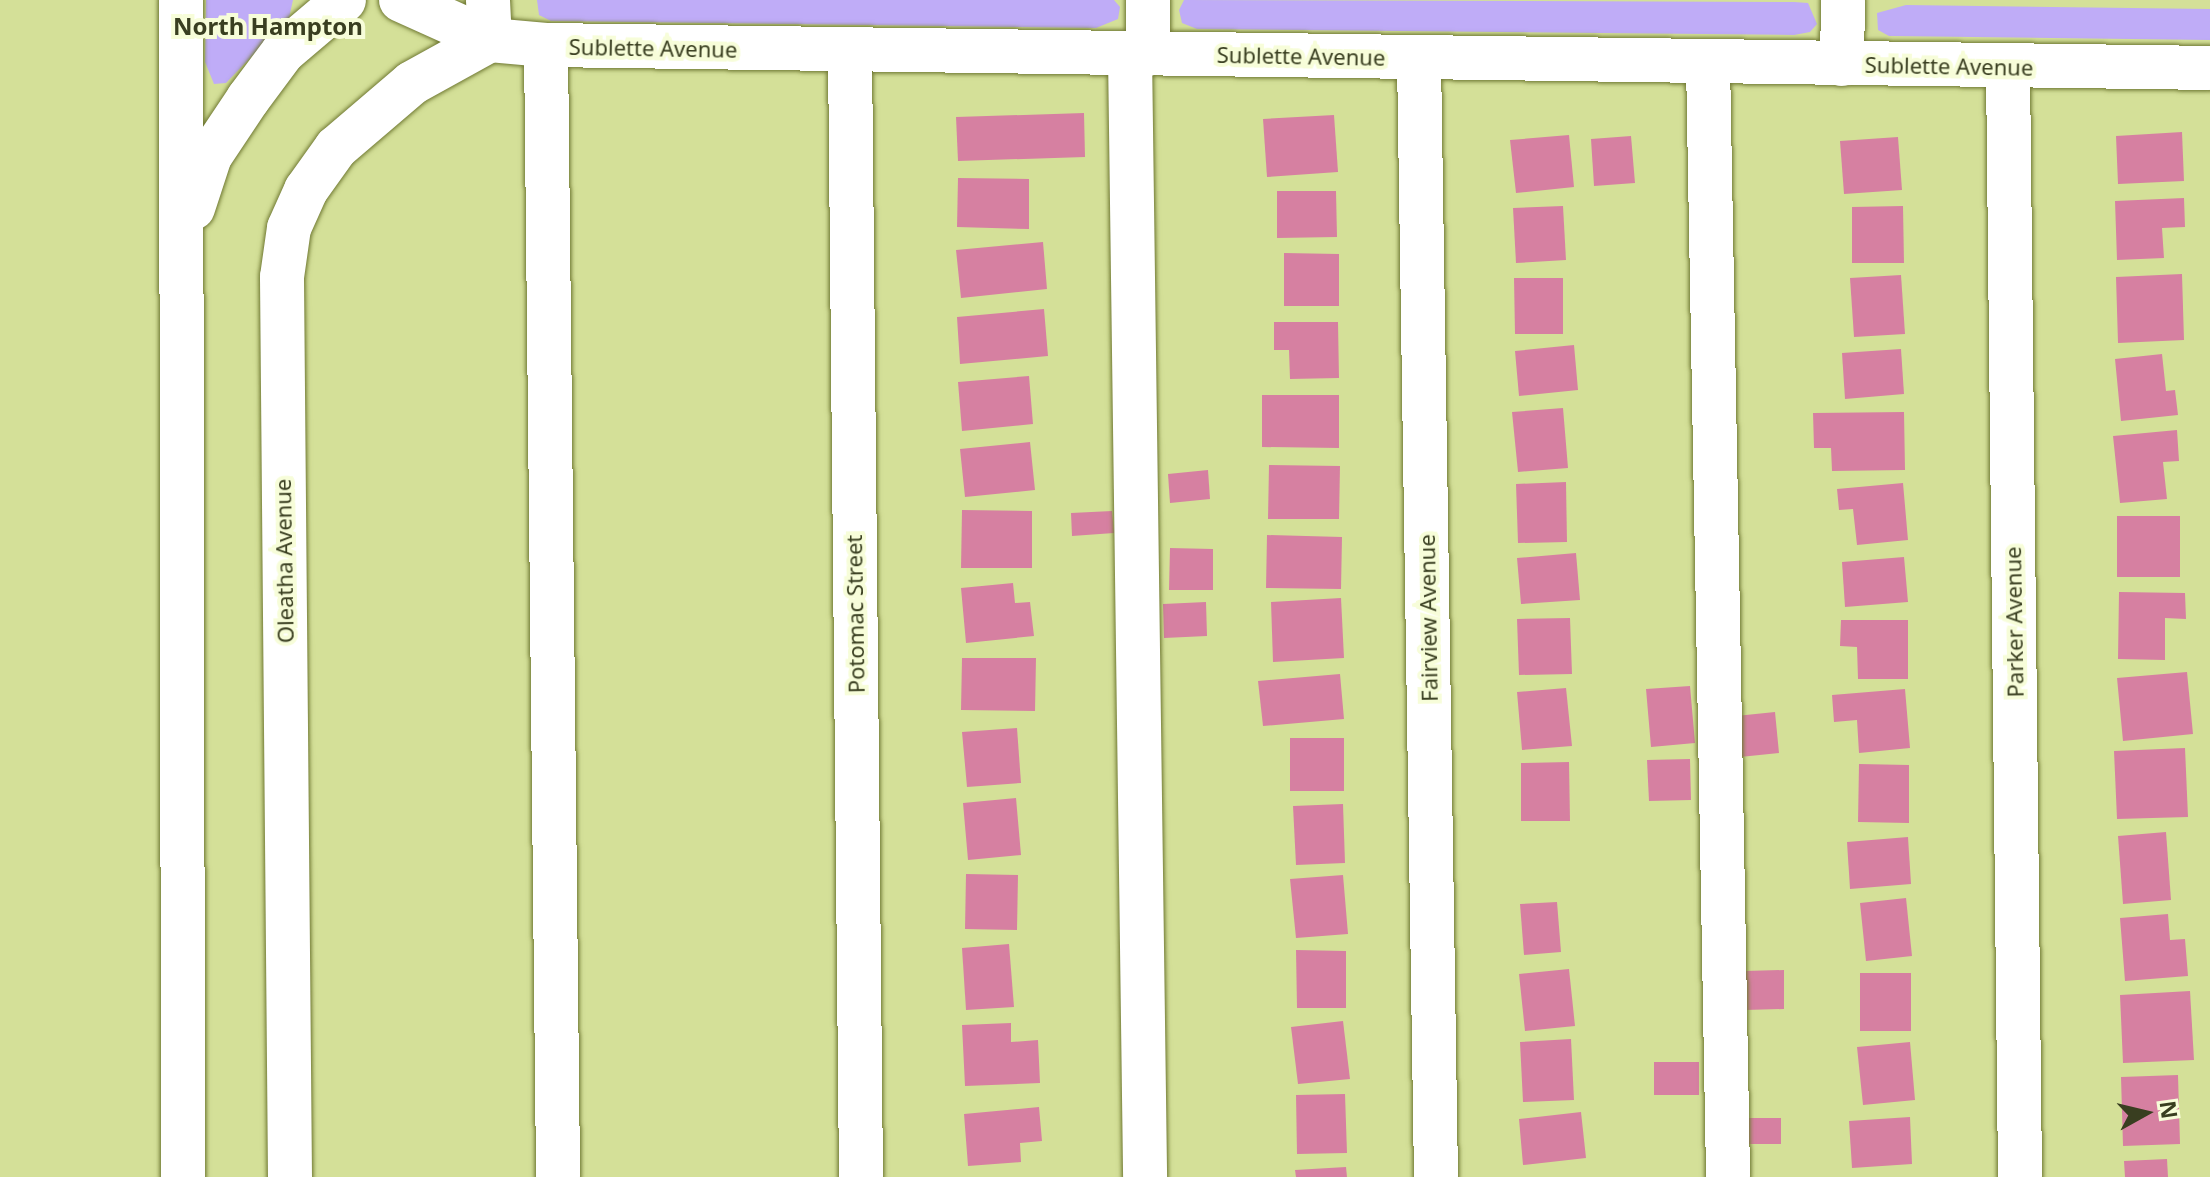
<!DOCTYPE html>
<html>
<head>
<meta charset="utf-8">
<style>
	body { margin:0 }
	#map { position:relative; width:2210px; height:1177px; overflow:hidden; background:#d4e098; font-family:"Noto Sans",sans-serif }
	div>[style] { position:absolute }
	.green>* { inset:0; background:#bfacf7 }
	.building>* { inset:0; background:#d680a1 }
	.roads { filter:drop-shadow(0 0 2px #707933) drop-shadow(0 0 2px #707933) }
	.minor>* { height:44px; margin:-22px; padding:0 22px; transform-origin:22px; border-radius:22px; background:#fff }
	span { translate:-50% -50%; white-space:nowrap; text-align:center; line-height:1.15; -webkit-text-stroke:8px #f7fdd9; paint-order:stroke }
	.street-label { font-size:22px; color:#393e20 }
	.neighbourhood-label { font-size:24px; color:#393e20; font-weight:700 }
	.north { position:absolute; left:2106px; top:1073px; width:80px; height:80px; -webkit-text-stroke:6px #f7fdd9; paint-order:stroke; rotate:82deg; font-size:22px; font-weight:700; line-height:32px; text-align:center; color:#393e20 }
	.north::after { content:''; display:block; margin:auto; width:28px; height:36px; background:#393e20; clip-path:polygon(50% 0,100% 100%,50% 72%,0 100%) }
</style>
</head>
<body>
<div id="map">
	<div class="green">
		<div style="clip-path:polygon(293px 0,289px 18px,226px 83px,214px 84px,205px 62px,206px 0)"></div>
		<div style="clip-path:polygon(537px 0,1114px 0,1120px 7px,1118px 19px,1096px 28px,551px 21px,539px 15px)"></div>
		<div style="clip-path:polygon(1184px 0,1794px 2px,1808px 3px,1817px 24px,1810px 32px,1794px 35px,1197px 29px,1182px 23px,1179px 10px)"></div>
		<div style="clip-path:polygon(1906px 5px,2210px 9px,2210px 40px,1889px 36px,1878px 30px,1877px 13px)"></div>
	</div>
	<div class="building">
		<div style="clip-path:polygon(1084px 113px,1085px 157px,958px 161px,956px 117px)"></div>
		<div style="clip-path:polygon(1334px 115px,1338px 172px,1267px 177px,1263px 119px)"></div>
		<div style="clip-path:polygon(2182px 132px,2184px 181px,2118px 184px,2116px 136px)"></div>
		<div style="clip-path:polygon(1569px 135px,1574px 187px,1516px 193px,1510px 140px)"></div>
		<div style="clip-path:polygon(1631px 136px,1635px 183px,1594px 186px,1591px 139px)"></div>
		<div style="clip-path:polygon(1898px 137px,1902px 190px,1844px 194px,1840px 141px)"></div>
		<div style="clip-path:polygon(958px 178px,1029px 179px,1029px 229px,957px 227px)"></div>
		<div style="clip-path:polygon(1277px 191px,1336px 191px,1337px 237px,1277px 238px)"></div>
		<div style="clip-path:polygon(2184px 198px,2185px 227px,2162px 228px,2164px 258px,2117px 260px,2115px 201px)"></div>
		<div style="clip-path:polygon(1563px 206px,1566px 260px,1516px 263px,1513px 208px)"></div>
		<div style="clip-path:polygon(1903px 206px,1904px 263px,1852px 263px,1852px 207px)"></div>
		<div style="clip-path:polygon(1043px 242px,1047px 289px,961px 298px,956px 250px)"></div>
		<div style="clip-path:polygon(1284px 253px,1339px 254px,1339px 306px,1284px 306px)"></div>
		<div style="clip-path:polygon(2182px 274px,2184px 340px,2118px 343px,2116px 277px)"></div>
		<div style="clip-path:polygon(1901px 275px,1905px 334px,1854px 337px,1850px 278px)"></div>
		<div style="clip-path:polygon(1514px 278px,1563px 278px,1563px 334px,1515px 334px)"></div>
		<div style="clip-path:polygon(1044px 309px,1048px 356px,960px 364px,957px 317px)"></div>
		<div style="clip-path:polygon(1274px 322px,1338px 322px,1339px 378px,1290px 379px,1289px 350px,1274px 350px)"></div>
		<div style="clip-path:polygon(1574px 345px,1578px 390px,1519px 396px,1515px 351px)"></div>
		<div style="clip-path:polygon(1901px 349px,1904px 394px,1845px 399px,1842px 353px)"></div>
		<div style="clip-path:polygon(2162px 354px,2166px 391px,2175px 390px,2178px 415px,2121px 421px,2115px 359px)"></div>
		<div style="clip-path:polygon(1029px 376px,1033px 424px,962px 431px,958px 382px)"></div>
		<div style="clip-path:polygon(1262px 395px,1339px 395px,1339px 448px,1262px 447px)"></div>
		<div style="clip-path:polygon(1563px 408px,1568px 468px,1518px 472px,1512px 412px)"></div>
		<div style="clip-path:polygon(1904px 412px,1905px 470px,1832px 471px,1831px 448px,1814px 448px,1813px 413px)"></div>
		<div style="clip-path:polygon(2177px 430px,2179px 461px,2163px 462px,2167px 499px,2120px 503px,2113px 436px)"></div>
		<div style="clip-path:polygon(1030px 442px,1035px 490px,965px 497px,960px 449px)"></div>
		<div style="clip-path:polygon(1269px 465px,1340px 466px,1339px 519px,1268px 519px)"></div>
		<div style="clip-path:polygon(1208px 470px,1210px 499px,1170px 503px,1168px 474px)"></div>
		<div style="clip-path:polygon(1566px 482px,1567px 542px,1518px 543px,1516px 484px)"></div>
		<div style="clip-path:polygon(1903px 483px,1908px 540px,1857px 545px,1853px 509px,1839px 510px,1837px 489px)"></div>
		<div style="clip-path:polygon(962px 510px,1032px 511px,1032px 568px,961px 568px)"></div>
		<div style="clip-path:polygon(1112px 511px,1114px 533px,1072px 536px,1071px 513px)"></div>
		<div style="clip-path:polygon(2117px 516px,2180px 516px,2180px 577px,2117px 577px)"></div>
		<div style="clip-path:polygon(1267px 535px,1342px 537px,1341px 589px,1266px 588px)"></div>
		<div style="clip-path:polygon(1170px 548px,1213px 549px,1213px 590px,1169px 590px)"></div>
		<div style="clip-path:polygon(1576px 553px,1580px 600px,1521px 604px,1517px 558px)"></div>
		<div style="clip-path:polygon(1904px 557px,1908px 602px,1845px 607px,1842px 562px)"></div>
		<div style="clip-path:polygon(1013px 583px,1015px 603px,1030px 602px,1034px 636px,966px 643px,961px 588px)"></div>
		<div style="clip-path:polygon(2119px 592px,2185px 593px,2186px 619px,2165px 618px,2165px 660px,2118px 659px)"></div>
		<div style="clip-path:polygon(1341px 598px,1344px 658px,1273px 662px,1271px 602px)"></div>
		<div style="clip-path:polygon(1206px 602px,1207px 636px,1164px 638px,1163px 604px)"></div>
		<div style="clip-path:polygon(1570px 618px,1572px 674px,1519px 675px,1517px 619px)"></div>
		<div style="clip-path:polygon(1841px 620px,1908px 620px,1908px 679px,1858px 679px,1857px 647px,1840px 646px)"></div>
		<div style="clip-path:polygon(962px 658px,1036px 658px,1035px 711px,961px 710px)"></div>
		<div style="clip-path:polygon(2187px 672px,2193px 734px,2123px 741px,2117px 678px)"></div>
		<div style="clip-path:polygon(1340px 674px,1344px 719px,1263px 726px,1258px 681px)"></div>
		<div style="clip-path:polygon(1690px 686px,1695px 743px,1651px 747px,1646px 689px)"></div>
		<div style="clip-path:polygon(1566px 688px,1572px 746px,1522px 750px,1517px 692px)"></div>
		<div style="clip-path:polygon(1905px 689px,1910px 748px,1859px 753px,1857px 720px,1834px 722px,1832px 695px)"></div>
		<div style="clip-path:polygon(1775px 712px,1779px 753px,1740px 757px,1736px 716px)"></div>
		<div style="clip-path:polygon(1017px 728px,1021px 783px,967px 787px,962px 732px)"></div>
		<div style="clip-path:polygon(1290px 738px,1344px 738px,1344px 791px,1290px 791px)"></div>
		<div style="clip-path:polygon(2185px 748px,2188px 817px,2117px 819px,2114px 751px)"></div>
		<div style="clip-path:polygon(1690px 759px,1691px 800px,1649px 801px,1647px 760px)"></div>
		<div style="clip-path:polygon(1569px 762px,1570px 821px,1521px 821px,1521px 763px)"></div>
		<div style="clip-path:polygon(1859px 764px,1909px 765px,1909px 823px,1858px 822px)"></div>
		<div style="clip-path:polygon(1016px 798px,1021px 855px,968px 860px,963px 803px)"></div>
		<div style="clip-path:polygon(1343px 804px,1345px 863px,1296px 865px,1293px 806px)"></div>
		<div style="clip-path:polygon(2166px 832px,2171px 900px,2123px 904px,2118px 836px)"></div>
		<div style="clip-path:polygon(1908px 837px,1911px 884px,1850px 889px,1847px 842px)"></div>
		<div style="clip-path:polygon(966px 874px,1018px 875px,1017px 930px,965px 929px)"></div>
		<div style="clip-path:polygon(1343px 875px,1348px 934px,1296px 938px,1290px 879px)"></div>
		<div style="clip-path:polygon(1906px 898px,1912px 956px,1866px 961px,1860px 903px)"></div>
		<div style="clip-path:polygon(1557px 902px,1561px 952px,1524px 955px,1520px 904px)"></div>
		<div style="clip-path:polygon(2168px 914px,2170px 940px,2185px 939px,2188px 976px,2125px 981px,2120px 918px)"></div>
		<div style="clip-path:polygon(1009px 944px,1014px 1007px,966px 1010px,962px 948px)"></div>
		<div style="clip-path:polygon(1296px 950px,1346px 951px,1346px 1008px,1297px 1008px)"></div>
		<div style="clip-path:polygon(1569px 969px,1575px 1026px,1525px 1031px,1519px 974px)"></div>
		<div style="clip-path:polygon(1784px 970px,1784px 1009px,1745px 1010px,1744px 971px)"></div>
		<div style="clip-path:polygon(1860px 973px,1911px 973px,1911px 1031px,1860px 1031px)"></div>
		<div style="clip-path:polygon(2190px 991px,2194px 1060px,2123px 1063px,2120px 995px)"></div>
		<div style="clip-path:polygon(1343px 1021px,1350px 1079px,1298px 1084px,1291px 1027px)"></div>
		<div style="clip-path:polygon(1011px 1023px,1011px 1042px,1038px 1040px,1040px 1083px,965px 1086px,962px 1025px)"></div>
		<div style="clip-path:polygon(1571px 1039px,1574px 1100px,1523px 1102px,1520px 1042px)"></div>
		<div style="clip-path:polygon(1910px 1042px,1915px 1100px,1863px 1105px,1857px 1047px)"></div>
		<div style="clip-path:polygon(1654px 1062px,1699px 1062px,1699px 1095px,1654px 1095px)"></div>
		<div style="clip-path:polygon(2178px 1075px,2180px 1144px,2123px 1146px,2121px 1077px)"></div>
		<div style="clip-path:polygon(1345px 1094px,1347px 1153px,1297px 1154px,1296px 1095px)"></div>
		<div style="clip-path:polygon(1039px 1107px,1042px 1141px,1020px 1143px,1021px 1162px,968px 1166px,964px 1114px)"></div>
		<div style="clip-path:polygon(1581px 1112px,1586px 1158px,1523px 1165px,1519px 1119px)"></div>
		<div style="clip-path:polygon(1910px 1117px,1912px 1164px,1852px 1168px,1849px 1121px)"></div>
		<div style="clip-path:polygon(1745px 1118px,1781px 1118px,1781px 1144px,1745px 1144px)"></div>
		<div style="clip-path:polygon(2167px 1159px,2168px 1177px,2125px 1177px,2124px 1161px)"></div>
		<div style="clip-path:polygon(1346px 1167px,1347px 1177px,1296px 1177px,1295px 1170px)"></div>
	</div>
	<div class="roads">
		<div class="minor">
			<div style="left:181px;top:0;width:1177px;rotate:89.9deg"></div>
			<div style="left:401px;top:0;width:98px;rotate:24.2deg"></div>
			<div style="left:490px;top:40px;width:56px;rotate:5.1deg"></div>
			<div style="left:546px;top:45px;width:1664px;rotate:0.79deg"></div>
			<div style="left:1148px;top:0;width:54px;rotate:90deg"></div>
			<div style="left:546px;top:45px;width:1132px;rotate:89.39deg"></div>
			<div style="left:850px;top:52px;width:1125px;rotate:89.44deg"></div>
			<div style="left:1130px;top:54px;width:1123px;rotate:89.23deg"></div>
			<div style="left:1419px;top:58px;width:1119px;rotate:89.13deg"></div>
			<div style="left:1708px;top:62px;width:1115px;rotate:88.97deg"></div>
			<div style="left:1842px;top:64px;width:64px;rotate:-89.1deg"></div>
			<div style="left:2008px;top:67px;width:1110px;rotate:89.38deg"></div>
			<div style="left:193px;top:208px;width:55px;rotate:-71.9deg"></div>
			<div style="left:210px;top:156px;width:69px;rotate:-56.3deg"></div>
			<div style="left:248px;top:99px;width:59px;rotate:-53.3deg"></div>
			<div style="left:283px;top:52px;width:80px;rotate:-40.4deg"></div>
			<div style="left:290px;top:1177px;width:900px;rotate:-90.51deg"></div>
			<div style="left:282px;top:277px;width:49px;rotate:-81.9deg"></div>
			<div style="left:289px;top:228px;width:42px;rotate:-65.9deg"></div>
			<div style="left:306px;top:190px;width:52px;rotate:-54.5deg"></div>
			<div style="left:336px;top:148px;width:100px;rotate:-40.5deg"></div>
			<div style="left:412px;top:83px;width:89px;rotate:-28.9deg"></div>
			<div style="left:490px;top:40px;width:40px;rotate:-92.9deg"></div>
		</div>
	</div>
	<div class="street-label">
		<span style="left:653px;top:48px;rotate:1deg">Sublette Avenue</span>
		<span style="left:1301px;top:56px;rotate:1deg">Sublette Avenue</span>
		<span style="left:1949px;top:66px;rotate:1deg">Sublette Avenue</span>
		<span style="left:284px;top:561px;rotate:-91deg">Oleatha Avenue</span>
		<span style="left:855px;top:614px;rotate:-91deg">Potomac Street</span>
		<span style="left:1428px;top:618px;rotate:-91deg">Fairview Avenue</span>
		<span style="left:2014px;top:622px;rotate:-91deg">Parker Avenue</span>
	</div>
	<div class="neighbourhood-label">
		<span style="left:268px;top:26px">North Hampton</span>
	</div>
	<div class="north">N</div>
</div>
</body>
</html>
